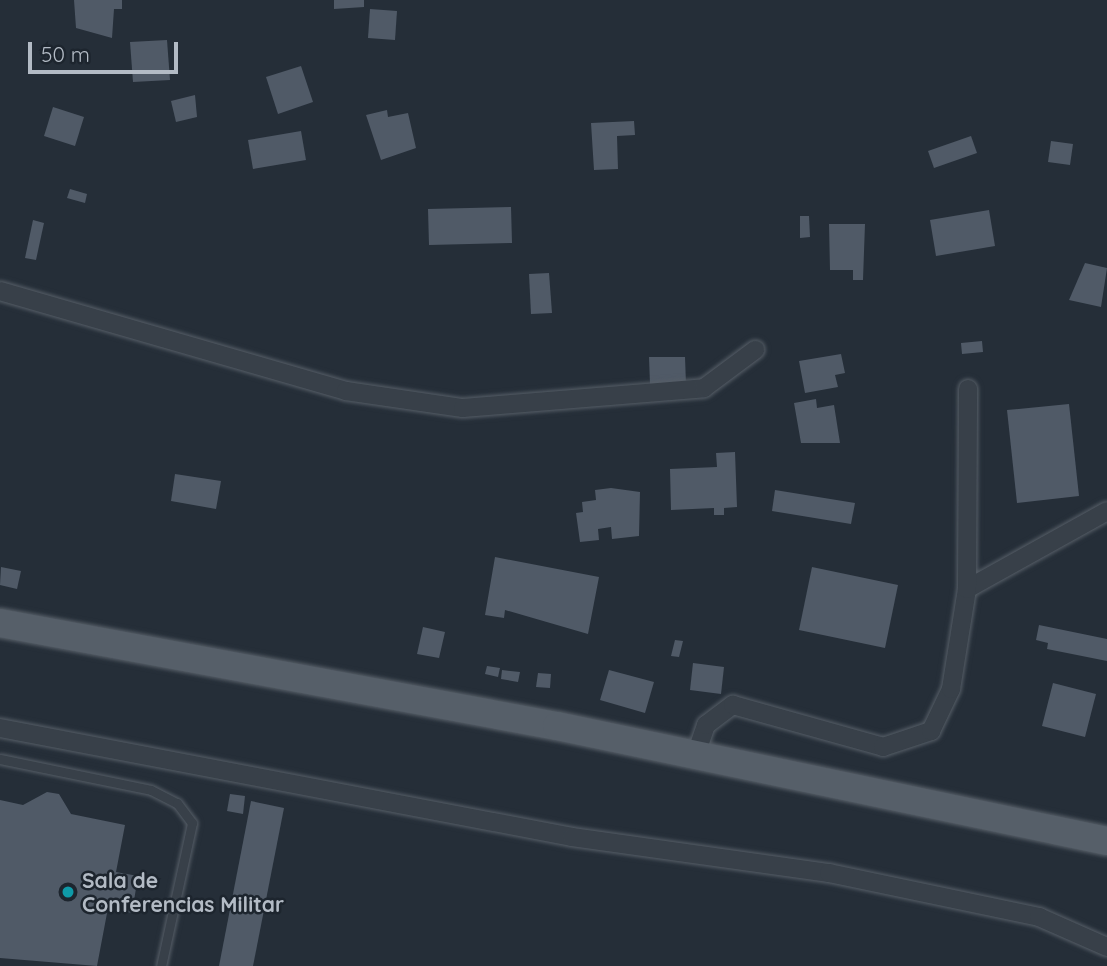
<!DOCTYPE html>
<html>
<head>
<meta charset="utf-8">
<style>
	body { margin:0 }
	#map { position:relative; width:1107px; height:966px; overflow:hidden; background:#252e38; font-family:Quicksand,sans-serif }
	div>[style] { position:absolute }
	.building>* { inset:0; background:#505a67 }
	.roads { filter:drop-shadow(0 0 2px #565e67) drop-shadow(0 0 2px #565e67) }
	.service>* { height:9px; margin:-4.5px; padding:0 4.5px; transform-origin:4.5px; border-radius:4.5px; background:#384049 }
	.minor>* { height:18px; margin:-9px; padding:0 9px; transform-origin:9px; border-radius:9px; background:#384049 }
	.primary>* { height:28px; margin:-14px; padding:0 14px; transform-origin:14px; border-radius:14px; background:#565f69 }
	.dots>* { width:19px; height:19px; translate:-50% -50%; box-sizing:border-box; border:4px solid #1d252e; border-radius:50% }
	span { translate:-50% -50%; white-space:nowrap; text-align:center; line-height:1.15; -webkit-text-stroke:5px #1d252e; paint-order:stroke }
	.poi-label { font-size:21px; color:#b3bbc5; font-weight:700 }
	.left { translate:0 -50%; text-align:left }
	.scale { position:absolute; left:28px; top:42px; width:150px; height:32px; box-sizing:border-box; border:4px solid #b3bbc5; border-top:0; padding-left:9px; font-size:21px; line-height:24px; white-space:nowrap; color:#b3bbc5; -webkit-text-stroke:5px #1d252e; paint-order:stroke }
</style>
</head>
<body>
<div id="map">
	<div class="building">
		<div style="clip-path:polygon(74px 0,122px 0,122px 9px,114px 9px,112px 38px,76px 28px)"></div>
		<div style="clip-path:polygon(334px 0,364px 0,364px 7px,334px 9px)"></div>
		<div style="clip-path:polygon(370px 9px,397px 11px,395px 40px,368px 38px)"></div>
		<div style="clip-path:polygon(167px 40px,170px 80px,133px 82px,130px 42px)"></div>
		<div style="clip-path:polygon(301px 66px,313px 102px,278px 114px,266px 77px)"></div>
		<div style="clip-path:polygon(195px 95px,197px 117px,176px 122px,171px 101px)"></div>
		<div style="clip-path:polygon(53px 107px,84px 117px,75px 146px,44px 136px)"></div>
		<div style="clip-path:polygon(387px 110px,388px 117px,408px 113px,416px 148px,381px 160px,366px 115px)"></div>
		<div style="clip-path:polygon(634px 121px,635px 135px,617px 136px,618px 169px,594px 170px,591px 123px)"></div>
		<div style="clip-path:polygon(301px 131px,306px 160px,253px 169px,248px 140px)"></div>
		<div style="clip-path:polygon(971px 136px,977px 153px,934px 168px,928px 151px)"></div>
		<div style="clip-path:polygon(1051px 141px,1073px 144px,1070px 165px,1048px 162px)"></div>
		<div style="clip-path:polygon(70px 189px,87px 194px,85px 203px,67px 198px)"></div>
		<div style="clip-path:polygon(511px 207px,512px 243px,429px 245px,428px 209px)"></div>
		<div style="clip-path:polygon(989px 210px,995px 246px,936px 256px,930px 220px)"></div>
		<div style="clip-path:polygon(800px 216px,809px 216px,810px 237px,800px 238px)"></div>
		<div style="clip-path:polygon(33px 220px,44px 223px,36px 260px,25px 258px)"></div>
		<div style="clip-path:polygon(829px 224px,865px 224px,863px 280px,853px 280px,853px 270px,830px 270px)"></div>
		<div style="clip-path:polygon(1085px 263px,1107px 268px,1101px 307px,1069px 300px)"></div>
		<div style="clip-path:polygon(549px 273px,552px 313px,531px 314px,529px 274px)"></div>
		<div style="clip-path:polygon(982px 341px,983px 352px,962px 354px,961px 343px)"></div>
		<div style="clip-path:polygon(841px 354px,845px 373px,835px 375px,838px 387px,805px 393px,799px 361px)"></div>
		<div style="clip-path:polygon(649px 357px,685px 357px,686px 384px,650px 384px)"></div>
		<div style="clip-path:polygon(816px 399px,817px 408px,834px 405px,840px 443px,801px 443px,794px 403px)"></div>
		<div style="clip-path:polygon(1069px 404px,1079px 496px,1017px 503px,1007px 410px)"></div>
		<div style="clip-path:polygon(735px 452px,737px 507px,724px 508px,724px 515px,714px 515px,714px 508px,671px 510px,670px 469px,717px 467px,716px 453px)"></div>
		<div style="clip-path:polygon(175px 474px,221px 481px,216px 509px,171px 501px)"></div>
		<div style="clip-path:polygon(611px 488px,640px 492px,639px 536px,612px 539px,611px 527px,598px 529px,599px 540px,580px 542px,576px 513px,583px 512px,582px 502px,596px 500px,595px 490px)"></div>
		<div style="clip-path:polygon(775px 490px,855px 503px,851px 524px,772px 511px)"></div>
		<div style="clip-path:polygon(495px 557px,599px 577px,588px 634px,505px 610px,504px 618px,485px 615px)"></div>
		<div style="clip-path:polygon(1px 567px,21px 571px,17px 589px,0 585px)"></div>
		<div style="clip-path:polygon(812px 567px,898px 585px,885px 648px,799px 630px)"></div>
		<div style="clip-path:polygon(1039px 625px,1107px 639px,1107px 661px,1047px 649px,1048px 643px,1036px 640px)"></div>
		<div style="clip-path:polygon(423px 627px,445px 632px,439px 658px,417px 654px)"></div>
		<div style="clip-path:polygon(675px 640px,683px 641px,679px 657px,671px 656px)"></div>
		<div style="clip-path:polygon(693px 663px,724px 667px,721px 694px,690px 690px)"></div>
		<div style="clip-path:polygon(487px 666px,500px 668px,498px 677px,485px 674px)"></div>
		<div style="clip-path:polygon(502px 670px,520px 672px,518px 682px,501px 679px)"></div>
		<div style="clip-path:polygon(609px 670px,654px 682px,645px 713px,600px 700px)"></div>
		<div style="clip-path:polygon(538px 673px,551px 674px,550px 688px,536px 687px)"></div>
		<div style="clip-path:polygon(1053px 683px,1096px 694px,1085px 737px,1042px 726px)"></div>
		<div style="clip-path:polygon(47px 792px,59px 794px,71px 814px,125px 825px,116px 872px,138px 876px,132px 913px,108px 908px,97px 966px,0 958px,0 800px,23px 805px)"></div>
		<div style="clip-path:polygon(230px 794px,245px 796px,243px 814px,227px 811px)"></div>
		<div style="clip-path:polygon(251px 801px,284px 808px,253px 966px,219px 966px)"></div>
	</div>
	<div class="roads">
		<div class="service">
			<div style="left:0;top:759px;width:154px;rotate:11.6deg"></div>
			<div style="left:151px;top:790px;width:29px;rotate:27deg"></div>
			<div style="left:177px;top:803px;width:25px;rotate:53deg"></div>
			<div style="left:192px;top:823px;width:146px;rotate:102.2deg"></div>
		</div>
		<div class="minor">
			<div style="left:0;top:291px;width:360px;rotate:16.1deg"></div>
			<div style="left:346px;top:391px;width:118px;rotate:8.3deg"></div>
			<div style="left:463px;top:408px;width:242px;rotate:-4.7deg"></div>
			<div style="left:704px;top:388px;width:64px;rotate:-36.7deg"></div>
			<div style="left:967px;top:589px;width:160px;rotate:-29.1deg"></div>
			<div style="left:0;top:728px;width:582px;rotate:10.79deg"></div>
			<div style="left:572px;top:837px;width:260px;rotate:8deg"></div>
			<div style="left:829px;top:873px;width:215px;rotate:11.8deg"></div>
			<div style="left:1039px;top:917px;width:74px;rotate:23.8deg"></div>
			<div style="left:695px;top:757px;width:34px;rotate:-71deg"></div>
			<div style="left:706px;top:725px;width:34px;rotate:-37deg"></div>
			<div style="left:733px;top:705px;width:156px;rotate:15.6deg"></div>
			<div style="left:883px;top:747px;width:51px;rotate:-18.4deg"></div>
			<div style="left:931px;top:731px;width:47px;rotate:-64.5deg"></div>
			<div style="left:951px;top:689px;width:101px;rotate:-80.9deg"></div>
			<div style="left:967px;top:589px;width:200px;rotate:-89.7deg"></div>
		</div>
		<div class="primary">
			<div style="left:0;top:623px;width:566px;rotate:10.48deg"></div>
			<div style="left:557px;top:726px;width:562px;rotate:11.81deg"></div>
		</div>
	</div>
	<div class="dots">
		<div style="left:68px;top:892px;background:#0f9aa8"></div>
	</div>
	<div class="poi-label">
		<span class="left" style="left:82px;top:892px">Sala de<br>Conferencias Militar</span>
	</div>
	<div class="scale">50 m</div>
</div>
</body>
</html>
